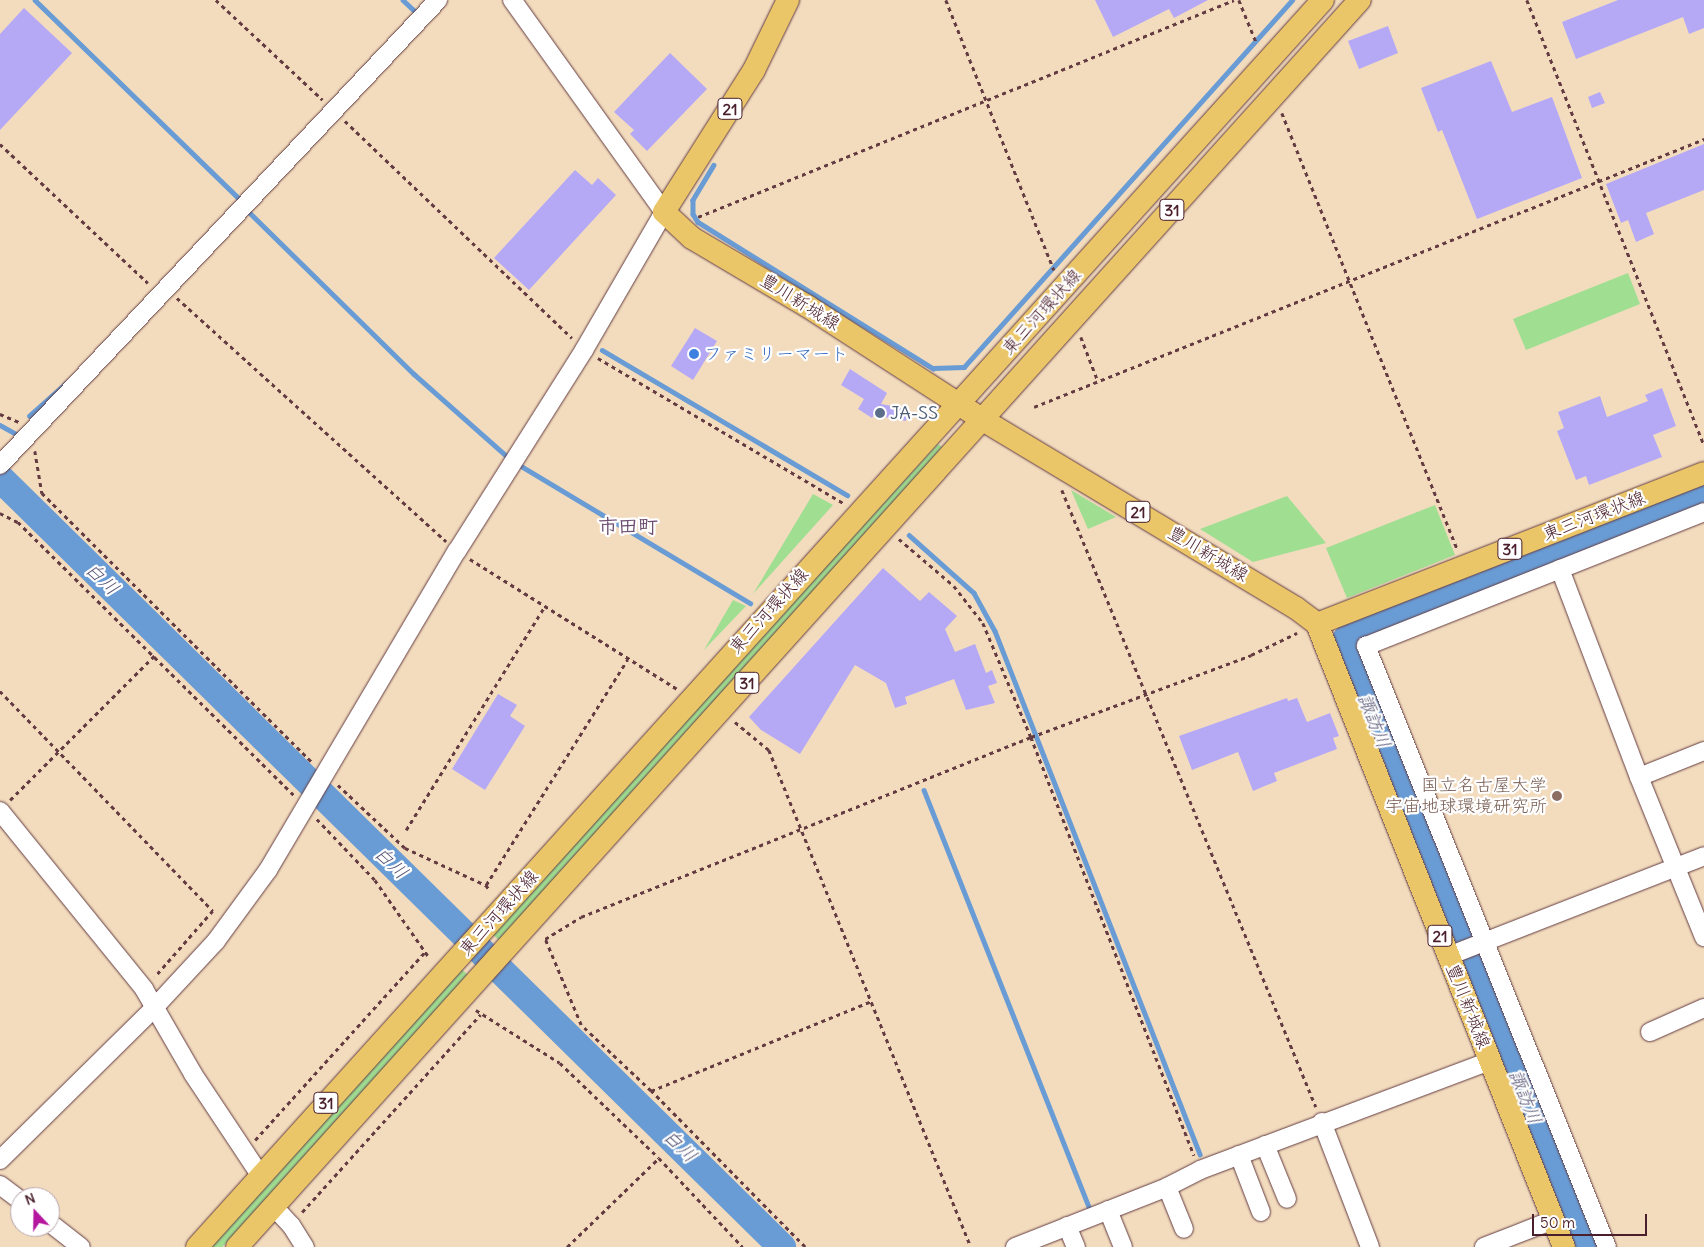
<!DOCTYPE html>
<html>
<head>
<meta charset="utf-8">
<style>
	body { margin:0 }
	#map { position:relative; width:1704px; height:1247px; overflow:hidden; background:#f3dcbe; font-family:Delius,"Klee One",sans-serif }
	div>[style] { position:absolute }
	.green>* { inset:0; background:#a0de92 }
	.stream>* { height:4.5px; margin:-2.25px; padding:0 2.25px; transform-origin:2.25px; border-radius:2.25px; background:#699cd4 }
	.river>* { height:28px; margin:-14px; padding:0 14px; transform-origin:14px; border-radius:14px; background:#699cd4 }
	.building>* { inset:0; background:#b5a9f6 }
	.path>* { height:2.5px; margin-top:-1.25px; transform-origin:0; background:repeating-linear-gradient(90deg,#633b41 0 4px,transparent 0 8px) }
	.roads { filter:drop-shadow(0 0 1px #633b41) drop-shadow(0 0 1px #633b41) }
	.minor>* { height:18px; margin:-9px; padding:0 9px; transform-origin:9px; border-radius:9px; background:#fff }
	.major>* { height:22px; margin:-11px; padding:0 11px; transform-origin:11px; border-radius:11px; background:#ebc669 }
	.dots>* { width:14px; height:14px; translate:-50% -50%; box-sizing:border-box; border:2px solid #fff; border-radius:50% }
	span { translate:-50% -50%; white-space:nowrap; text-align:center; line-height:1.15; -webkit-text-stroke:4.5px #fff; paint-order:stroke }
	.shield-label span { padding:1px 4px; background:#fff; border:1px solid; border-radius:4px; -webkit-text-stroke-width:0 }
	.shield-label { font-size:16px; color:#4a1f2b; font-weight:700 }
	.street-label { font-size:18px; color:#4a1f2b }
	.shop-label { font-size:18px; color:#366cbe }
	.left { translate:0 -50%; text-align:left }
	.service-label { font-size:18px; color:#4e5e75 }
	.education-label { font-size:18px; color:#785e54 }
	.right { translate:-100% -50%; text-align:right }
	.water-label { font-size:19px; color:#585777; font-style:italic }
	.quarter-label { font-size:20px; color:#6f4f72; font-weight:700 }
	.north { position:absolute; left:10px; top:1187px; width:50px; height:50px; box-sizing:border-box; background:#fff; border:1px solid #b7a5aa; border-radius:50%; rotate:339deg; font-size:14px; font-weight:700; line-height:20px; text-align:center; color:#4a1f2b }
	.north::after { content:''; display:block; margin:auto; width:18px; height:22px; background:#b5179e; clip-path:polygon(50% 0,100% 100%,50% 72%,0 100%) }
	.scale { position:absolute; left:1532px; top:1214px; width:115px; height:22px; box-sizing:border-box; border:2px solid #4a1f2b; border-top:0; padding-left:6px; font-size:15px; line-height:18px; white-space:nowrap; color:#4a1f2b; -webkit-text-stroke:4px #fff; paint-order:stroke }
</style>
</head>
<body>
<div id="map">
	<div class="green">
		<div style="clip-path:polygon(1628px 273px,1640px 304px,1526px 350px,1513px 319px)"></div>
		<div style="clip-path:polygon(938px 444px,949px 452px,503px 944px,490px 932px)"></div>
		<div style="clip-path:polygon(1071px 490px,1116px 517px,1088px 529px)"></div>
		<div style="clip-path:polygon(813px 494px,833px 505px,753px 594px)"></div>
		<div style="clip-path:polygon(1287px 496px,1326px 543px,1253px 562px,1200px 529px)"></div>
		<div style="clip-path:polygon(1435px 505px,1455px 555px,1347px 598px,1326px 548px)"></div>
		<div style="clip-path:polygon(733px 600px,746px 606px,704px 650px)"></div>
		<div style="clip-path:polygon(459px 966px,472px 980px,297px 1175px,222px 1247px,204px 1247px)"></div>
	</div>
	<div class="stream">
		<div style="left:35px;top:0;width:287px;rotate:44.2deg"></div>
		<div style="left:403px;top:0;width:18px;rotate:43deg"></div>
		<div style="left:714px;top:165px;width:41px;rotate:121deg"></div>
		<div style="left:693px;top:200px;width:14px;rotate:90deg"></div>
		<div style="left:693px;top:214px;width:9px;rotate:58deg"></div>
		<div style="left:698px;top:222px;width:277px;rotate:31.9deg"></div>
		<div style="left:933px;top:368px;width:31px;rotate:-2deg"></div>
		<div style="left:964px;top:367px;width:492px;rotate:-48.2deg"></div>
		<div style="left:248px;top:211px;width:233px;rotate:44.5deg"></div>
		<div style="left:414px;top:374px;width:128px;rotate:41.5deg"></div>
		<div style="left:602px;top:350px;width:285px;rotate:30.6deg"></div>
		<div style="left:29px;top:416px;width:50px;rotate:-41.7deg"></div>
		<div style="left:0;top:425px;width:21px;rotate:29deg"></div>
		<div style="left:516px;top:463px;width:273px;rotate:30.9deg"></div>
		<div style="left:909px;top:535px;width:87px;rotate:41.7deg"></div>
		<div style="left:974px;top:593px;width:43px;rotate:61.1deg"></div>
		<div style="left:995px;top:631px;width:562px;rotate:68.6deg"></div>
		<div style="left:924px;top:790px;width:452px;rotate:68.4deg"></div>
	</div>
	<div class="river">
		<div style="left:0;top:478px;width:1097px;rotate:44.52deg"></div>
		<div style="left:1585px;top:1247px;width:642px;rotate:-111.85deg"></div>
		<div style="left:1346px;top:651px;width:11px;rotate:-90deg"></div>
		<div style="left:1346px;top:640px;width:15px;rotate:-53deg"></div>
		<div style="left:1355px;top:628px;width:374px;rotate:-21.1deg"></div>
	</div>
	<div class="building">
		<div style="clip-path:polygon(1095px 0,1208px 0,1174px 18px,1169px 9px,1113px 37px)"></div>
		<div style="clip-path:polygon(1618px 0,1704px 0,1704px 28px,1689px 34px,1683px 17px,1576px 59px,1562px 22px)"></div>
		<div style="clip-path:polygon(24px 8px,72px 53px,0 130px,0 34px)"></div>
		<div style="clip-path:polygon(1388px 26px,1398px 53px,1359px 69px,1348px 41px)"></div>
		<div style="clip-path:polygon(670px 53px,707px 89px,647px 151px,630px 134px,634px 130px,614px 112px)"></div>
		<div style="clip-path:polygon(1491px 61px,1512px 112px,1552px 97px,1582px 178px,1477px 219px,1442px 130px,1438px 132px,1421px 88px)"></div>
		<div style="clip-path:polygon(1600px 92px,1605px 103px,1592px 108px,1588px 97px)"></div>
		<div style="clip-path:polygon(1704px 144px,1704px 190px,1646px 213px,1654px 234px,1636px 242px,1628px 220px,1621px 223px,1606px 184px)"></div>
		<div style="clip-path:polygon(575px 170px,592px 185px,598px 178px,616px 195px,529px 290px,494px 258px)"></div>
		<div style="clip-path:polygon(695px 328px,717px 341px,693px 380px,671px 366px)"></div>
		<div style="clip-path:polygon(850px 369px,887px 393px,881px 404px,908px 409px,906px 421px,874px 415px,872px 418px,858px 409px,864px 399px,841px 385px)"></div>
		<div style="clip-path:polygon(1662px 388px,1676px 426px,1653px 435px,1662px 457px,1589px 485px,1586px 476px,1576px 480px,1557px 431px,1564px 428px,1558px 412px,1600px 396px,1607px 417px,1648px 401px,1645px 395px)"></div>
		<div style="clip-path:polygon(883px 568px,920px 601px,929px 592px,957px 616px,945px 629px,955px 652px,975px 644px,986px 673px,992px 670px,997px 683px,988px 686px,995px 703px,966px 710px,954px 679px,905px 697px,907px 704px,895px 708px,886px 683px,855px 665px,800px 754px,761px 730px,749px 717px)"></div>
		<div style="clip-path:polygon(498px 694px,517px 705px,510px 716px,525px 726px,485px 790px,452px 769px)"></div>
		<div style="clip-path:polygon(1287px 698px,1288px 701px,1297px 698px,1307px 722px,1330px 713px,1339px 736px,1333px 738px,1337px 749px,1274px 773px,1277px 781px,1253px 791px,1238px 752px,1192px 770px,1179px 736px)"></div>
	</div>
	<div class="path">
		<div style="left:216px;top:0;width:146px;rotate:43.1deg"></div>
		<div style="left:946px;top:0;width:291px;rotate:68.2deg"></div>
		<div style="left:1239px;top:0;width:48px;rotate:67.8deg"></div>
		<div style="left:1527px;top:0;width:478px;rotate:68.3deg"></div>
		<div style="left:1282px;top:113px;width:470px;rotate:68.1deg"></div>
		<div style="left:345px;top:121px;width:314px;rotate:43.7deg"></div>
		<div style="left:0;top:144px;width:203px;rotate:43.2deg"></div>
		<div style="left:698px;top:217px;width:578px;rotate:-22.04deg"></div>
		<div style="left:177px;top:298px;width:363px;rotate:42.1deg"></div>
		<div style="left:1081px;top:337px;width:47px;rotate:68.9deg"></div>
		<div style="left:598px;top:358px;width:285px;rotate:30.6deg"></div>
		<div style="left:1034px;top:407px;width:722px;rotate:-21.8deg"></div>
		<div style="left:0;top:414px;width:21px;rotate:23deg"></div>
		<div style="left:35px;top:451px;width:43px;rotate:80.5deg"></div>
		<div style="left:42px;top:493px;width:383px;rotate:44.9deg"></div>
		<div style="left:1062px;top:490px;width:667px;rotate:67.62deg"></div>
		<div style="left:0;top:513px;width:20px;rotate:27deg"></div>
		<div style="left:18px;top:522px;width:388px;rotate:44.7deg"></div>
		<div style="left:899px;top:539px;width:72px;rotate:40.5deg"></div>
		<div style="left:954px;top:586px;width:47px;rotate:51.9deg"></div>
		<div style="left:983px;top:623px;width:124px;rotate:67.2deg"></div>
		<div style="left:1031px;top:737px;width:449px;rotate:68.7deg"></div>
		<div style="left:470px;top:559px;width:244px;rotate:32.1deg"></div>
		<div style="left:0;top:691px;width:306px;rotate:45.9deg"></div>
		<div style="left:213px;top:911px;width:88px;rotate:131.3deg"></div>
		<div style="left:735px;top:722px;width:44px;rotate:39.5deg"></div>
		<div style="left:769px;top:750px;width:536px;rotate:67.88deg"></div>
		<div style="left:338px;top:785px;width:92px;rotate:43.2deg"></div>
		<div style="left:405px;top:848px;width:89px;rotate:24.6deg"></div>
		<div style="left:486px;top:885px;width:7px;rotate:56deg"></div>
		<div style="left:10px;top:800px;width:204px;rotate:-45deg"></div>
		<div style="left:317px;top:819px;width:84px;rotate:46.4deg"></div>
		<div style="left:375px;top:880px;width:94px;rotate:55deg"></div>
		<div style="left:406px;top:830px;width:262px;rotate:-58.2deg"></div>
		<div style="left:486px;top:885px;width:266px;rotate:-57.9deg"></div>
		<div style="left:476px;top:1010px;width:99px;rotate:32.2deg"></div>
		<div style="left:560px;top:1063px;width:137px;rotate:43.8deg"></div>
		<div style="left:659px;top:1158px;width:122px;rotate:46.7deg"></div>
		<div style="left:651px;top:1091px;width:238px;rotate:-22.2deg"></div>
		<div style="left:255px;top:1140px;width:253px;rotate:-47.9deg"></div>
		<div style="left:302px;top:1212px;width:266px;rotate:-47.9deg"></div>
		<div style="left:567px;top:1247px;width:128px;rotate:-44.1deg"></div>
		<div style="left:805px;top:1247px;width:219px;rotate:-134.6deg"></div>
		<div style="left:651px;top:1091px;width:96px;rotate:-136.7deg"></div>
		<div style="left:581px;top:1025px;width:93px;rotate:-112.7deg"></div>
		<div style="left:545px;top:939px;width:42px;rotate:-31.4deg"></div>
		<div style="left:581px;top:917px;width:485px;rotate:-21.8deg"></div>
		<div style="left:1031px;top:737px;width:235px;rotate:-20.4deg"></div>
		<div style="left:1251px;top:655px;width:51px;rotate:-25.6deg"></div>
	</div>
	<div class="roads">
		<div class="minor">
			<div style="left:0;top:465px;width:639px;rotate:-46.71deg"></div>
			<div style="left:1560px;top:569px;width:222px;rotate:69.2deg"></div>
			<div style="left:1639px;top:777px;width:173px;rotate:67.9deg"></div>
			<div style="left:1639px;top:777px;width:70px;rotate:-21.8deg"></div>
			<div style="left:0;top:811px;width:229px;rotate:51deg"></div>
			<div style="left:144px;top:989px;width:98px;rotate:60deg"></div>
			<div style="left:193px;top:1074px;width:121px;rotate:56.4deg"></div>
			<div style="left:1448px;top:956px;width:275px;rotate:-21.3deg"></div>
			<div style="left:1650px;top:1032px;width:59px;rotate:-24deg"></div>
			<div style="left:1322px;top:1122px;width:134px;rotate:69deg"></div>
			<div style="left:1265px;top:1145px;width:58px;rotate:67.8deg"></div>
			<div style="left:1239px;top:1155px;width:61px;rotate:68.9deg"></div>
			<div style="left:0;top:1160px;width:215px;rotate:-44.6deg"></div>
			<div style="left:153px;top:1009px;width:93px;rotate:-47.2deg"></div>
			<div style="left:216px;top:941px;width:88px;rotate:-53.8deg"></div>
			<div style="left:268px;top:870px;width:371px;rotate:-59.4deg"></div>
			<div style="left:457px;top:551px;width:238px;rotate:-57.7deg"></div>
			<div style="left:584px;top:350px;width:160px;rotate:-59.9deg"></div>
			<div style="left:664px;top:212px;width:261px;rotate:-125.6deg"></div>
			<div style="left:0;top:1185px;width:25px;rotate:37deg"></div>
			<div style="left:1167px;top:1187px;width:45px;rotate:68deg"></div>
			<div style="left:274px;top:1207px;width:25px;rotate:47deg"></div>
			<div style="left:291px;top:1225px;width:26px;rotate:58deg"></div>
			<div style="left:1108px;top:1210px;width:40px;rotate:68deg"></div>
			<div style="left:50px;top:1223px;width:39px;rotate:38deg"></div>
			<div style="left:1067px;top:1226px;width:23px;rotate:67deg"></div>
			<div style="left:1015px;top:1247px;width:163px;rotate:-21.5deg"></div>
			<div style="left:1167px;top:1187px;width:37px;rotate:-27deg"></div>
			<div style="left:1200px;top:1170px;width:310px;rotate:-20.6deg"></div>
			<div style="left:1484px;top:1247px;width:74px;rotate:-21.4deg"></div>
			<div style="left:1607px;top:1247px;width:648px;rotate:-111.85deg"></div>
			<div style="left:1366px;top:646px;width:364px;rotate:-21.6deg"></div>
		</div>
		<div class="major">
			<div style="left:788px;top:0;width:78px;rotate:115.9deg"></div>
			<div style="left:754px;top:70px;width:168px;rotate:122.4deg"></div>
			<div style="left:664px;top:212px;width:38px;rotate:43deg"></div>
			<div style="left:692px;top:238px;width:134px;rotate:30.6deg"></div>
			<div style="left:807px;top:306px;width:210px;rotate:32.9deg"></div>
			<div style="left:983px;top:420px;width:365px;rotate:31deg"></div>
			<div style="left:1296px;top:608px;width:26px;rotate:37deg"></div>
			<div style="left:1317px;top:624px;width:670px;rotate:68.37deg"></div>
			<div style="left:1317px;top:624px;width:415px;rotate:-21.3deg"></div>
			<div style="left:197px;top:1247px;width:1680px;rotate:-47.92deg"></div>
			<div style="left:237px;top:1247px;width:1678px;rotate:-48deg"></div>
		</div>
	</div>
	<div class="dots">
		<div style="left:694px;top:354px;background:#3f7fe0"></div>
		<div style="left:880px;top:413px;background:#5c6f8a"></div>
		<div style="left:1557px;top:796px;background:#8d6e63"></div>
	</div>
	<div class="shield-label">
		<span style="left:730px;top:109px">21</span>
		<span style="left:1172px;top:210px">31</span>
		<span style="left:1138px;top:512px">21</span>
		<span style="left:1510px;top:549px">31</span>
		<span style="left:747px;top:683px">31</span>
		<span style="left:1440px;top:936px">21</span>
		<span style="left:326px;top:1103px">31</span>
	</div>
	<div class="street-label">
		<span style="left:800px;top:302px;rotate:32deg">豊川新城線</span>
		<span style="left:1042px;top:312px;rotate:-48deg">東三河環状線</span>
		<span style="left:1594px;top:516px;rotate:-21deg">東三河環状線</span>
		<span style="left:1208px;top:554px;rotate:31deg">豊川新城線</span>
		<span style="left:769px;top:611px;rotate:-48deg">東三河環状線</span>
		<span style="left:499px;top:913px;rotate:-48deg">東三河環状線</span>
		<span style="left:1468px;top:1006px;rotate:68deg">豊川新城線</span>
	</div>
	<div class="shop-label">
		<span class="left" style="left:704px;top:354px">ファミリーマート</span>
	</div>
	<div class="service-label">
		<span class="left" style="left:890px;top:413px">JA-SS</span>
	</div>
	<div class="education-label">
		<span class="right" style="left:1547px;top:796px">国立名古屋大学<br>宇宙地球環境研究所</span>
	</div>
	<div class="water-label">
		<span style="left:102px;top:579px;rotate:44deg">白川</span>
		<span style="left:1374px;top:721px;rotate:68deg">諏訪川</span>
		<span style="left:391px;top:863px;rotate:44deg">白川</span>
		<span style="left:1525px;top:1097px;rotate:68deg">諏訪川</span>
		<span style="left:680px;top:1146px;rotate:44deg">白川</span>
	</div>
	<div class="quarter-label">
		<span style="left:628px;top:525px">市田町</span>
	</div>
	<div class="north">N</div>
	<div class="scale">50 m</div>
</div>
</body>
</html>
